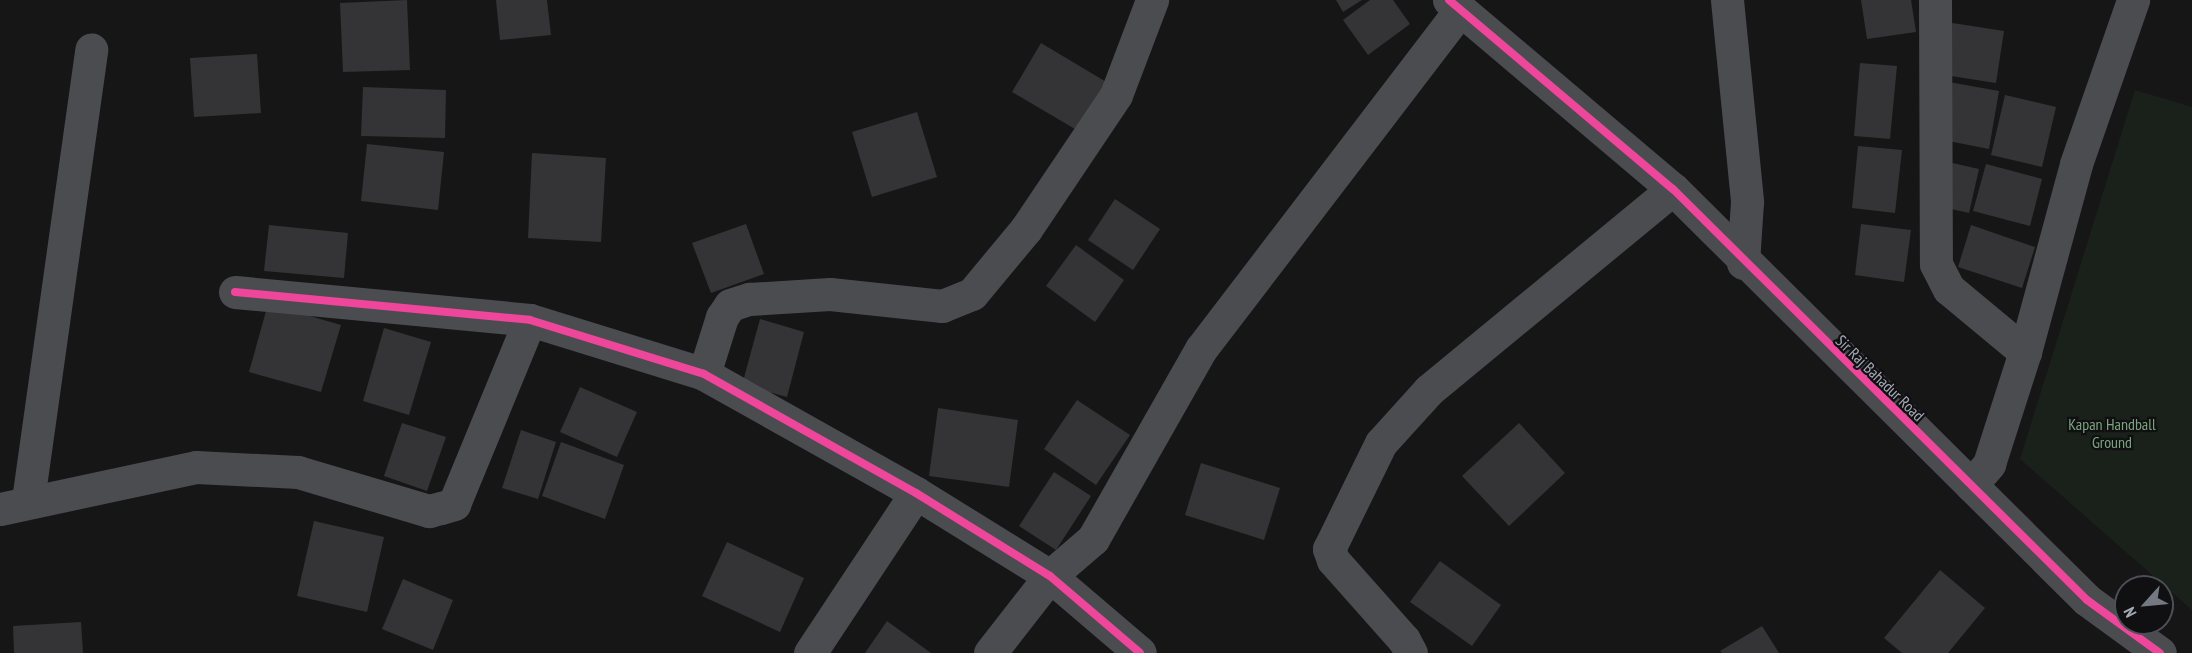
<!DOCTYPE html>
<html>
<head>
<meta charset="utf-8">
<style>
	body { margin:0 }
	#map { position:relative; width:2192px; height:653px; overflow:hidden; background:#161617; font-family:"PT Sans Narrow",sans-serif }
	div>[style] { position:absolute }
	.green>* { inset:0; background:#1a211b }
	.building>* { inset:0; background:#343436 }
	.minor>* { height:33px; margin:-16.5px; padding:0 16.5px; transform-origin:16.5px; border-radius:16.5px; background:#4a4c50 }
	.tertiary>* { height:33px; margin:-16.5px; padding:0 16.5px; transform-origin:16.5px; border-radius:16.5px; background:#4a4c50 }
	.cycleway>* { height:8px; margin:-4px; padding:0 4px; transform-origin:4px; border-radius:4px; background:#ed469a }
	span { translate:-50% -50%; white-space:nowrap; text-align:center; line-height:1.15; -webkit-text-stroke:4.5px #101013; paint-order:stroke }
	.street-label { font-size:16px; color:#a6adb9 }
	.park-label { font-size:16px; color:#7ca57d }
	.north { position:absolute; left:2114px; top:575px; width:60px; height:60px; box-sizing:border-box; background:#101013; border:2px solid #4c4f55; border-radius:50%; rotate:243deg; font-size:16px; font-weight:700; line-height:24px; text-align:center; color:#a6adb9 }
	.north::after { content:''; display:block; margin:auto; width:21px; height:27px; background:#747880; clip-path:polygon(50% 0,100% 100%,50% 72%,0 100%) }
</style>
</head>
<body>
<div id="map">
	<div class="green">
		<div style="clip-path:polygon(2135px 90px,2192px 107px,2192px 610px,2020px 459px)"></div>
	</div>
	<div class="building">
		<div style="clip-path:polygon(407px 0,410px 70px,343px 72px,340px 3px)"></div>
		<div style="clip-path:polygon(496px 0,547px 0,551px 35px,500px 40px)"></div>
		<div style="clip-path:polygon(1336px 0,1362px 0,1343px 12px)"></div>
		<div style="clip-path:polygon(1370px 0,1393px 0,1410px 24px,1368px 55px,1343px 20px)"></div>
		<div style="clip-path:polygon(1861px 0,1911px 0,1916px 32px,1867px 39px)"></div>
		<div style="clip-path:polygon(1946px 22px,2004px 31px,1996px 83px,1938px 74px)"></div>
		<div style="clip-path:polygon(1041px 43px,1108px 83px,1080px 132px,1012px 92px)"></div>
		<div style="clip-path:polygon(257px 54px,261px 113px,194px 117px,190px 58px)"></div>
		<div style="clip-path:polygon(1860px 63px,1897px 66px,1890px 139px,1854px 136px)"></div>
		<div style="clip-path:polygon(1949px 82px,1999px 91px,1989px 149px,1938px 139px)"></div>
		<div style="clip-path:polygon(363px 87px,446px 90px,445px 138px,361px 136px)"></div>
		<div style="clip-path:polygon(2005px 95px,2056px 107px,2042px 167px,1991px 155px)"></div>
		<div style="clip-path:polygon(917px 112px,937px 177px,872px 197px,852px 132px)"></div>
		<div style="clip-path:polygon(367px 144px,444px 152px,438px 210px,361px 201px)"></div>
		<div style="clip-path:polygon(1858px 146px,1902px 150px,1895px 213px,1852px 208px)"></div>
		<div style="clip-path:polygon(532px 153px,606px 158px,601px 242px,528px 238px)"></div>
		<div style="clip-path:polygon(1948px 162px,1979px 169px,1969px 213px,1938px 206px)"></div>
		<div style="clip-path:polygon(1986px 164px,2042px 179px,2030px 226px,1973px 211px)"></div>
		<div style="clip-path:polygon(1115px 199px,1160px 229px,1133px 270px,1088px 240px)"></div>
		<div style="clip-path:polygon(746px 224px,764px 274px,711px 293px,692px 243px)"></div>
		<div style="clip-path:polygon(1861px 224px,1911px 230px,1904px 282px,1855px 275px)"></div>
		<div style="clip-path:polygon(269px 225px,348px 233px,344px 278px,264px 271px)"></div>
		<div style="clip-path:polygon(1971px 225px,2035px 247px,2022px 288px,1958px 267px)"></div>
		<div style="clip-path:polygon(1076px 245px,1124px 280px,1095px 322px,1046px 286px)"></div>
		<div style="clip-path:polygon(268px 304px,341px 325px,321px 392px,249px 372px)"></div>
		<div style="clip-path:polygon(760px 319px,804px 332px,787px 397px,742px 385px)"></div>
		<div style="clip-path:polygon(384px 328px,431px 342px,409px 415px,363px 401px)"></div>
		<div style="clip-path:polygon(580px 387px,637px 412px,617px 457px,560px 432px)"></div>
		<div style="clip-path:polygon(1077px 400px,1130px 435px,1096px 485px,1044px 449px)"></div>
		<div style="clip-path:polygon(938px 408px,1018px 420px,1009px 487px,929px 476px)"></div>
		<div style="clip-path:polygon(402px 423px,446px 437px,427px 491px,384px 476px)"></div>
		<div style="clip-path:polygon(1519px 423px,1565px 473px,1509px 526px,1462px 476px)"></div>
		<div style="clip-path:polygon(521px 430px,556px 442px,538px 499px,502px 488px)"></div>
		<div style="clip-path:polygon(561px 442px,624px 465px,605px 519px,542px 496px)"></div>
		<div style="clip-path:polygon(1201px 463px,1280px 488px,1264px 540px,1185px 515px)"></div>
		<div style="clip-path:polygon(1054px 472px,1091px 496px,1056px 550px,1019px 526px)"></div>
		<div style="clip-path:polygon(314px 521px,384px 537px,367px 612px,297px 596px)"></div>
		<div style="clip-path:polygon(727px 542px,804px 578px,780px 632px,702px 596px)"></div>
		<div style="clip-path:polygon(1440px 561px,1501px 605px,1472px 646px,1410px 602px)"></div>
		<div style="clip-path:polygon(1940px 570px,1985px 608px,1948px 653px,1902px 653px,1884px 638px)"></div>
		<div style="clip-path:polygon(403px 579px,453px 600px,433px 650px,382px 629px)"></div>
		<div style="clip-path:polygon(887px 621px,931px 653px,865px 653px)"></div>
		<div style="clip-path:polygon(81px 622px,83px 653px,14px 653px,13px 626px)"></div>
		<div style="clip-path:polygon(1762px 626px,1779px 653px,1722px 653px,1720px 651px)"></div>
	</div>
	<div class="minor">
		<div style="left:1727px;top:0;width:203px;rotate:84.3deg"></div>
		<div style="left:1747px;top:202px;width:61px;rotate:93.8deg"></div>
		<div style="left:1935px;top:0;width:264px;rotate:89.8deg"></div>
		<div style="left:1936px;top:264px;width:28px;rotate:63deg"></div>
		<div style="left:1949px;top:289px;width:99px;rotate:39.7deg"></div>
		<div style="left:235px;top:292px;width:296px;rotate:5.4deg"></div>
		<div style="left:530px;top:320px;width:182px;rotate:17.2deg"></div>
		<div style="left:704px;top:374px;width:243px;rotate:29.3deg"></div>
		<div style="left:916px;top:493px;width:158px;rotate:31.8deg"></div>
		<div style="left:1050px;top:576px;width:118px;rotate:40.5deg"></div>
		<div style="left:704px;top:374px;width:60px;rotate:-72.5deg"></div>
		<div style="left:722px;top:317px;width:14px;rotate:-56deg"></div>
		<div style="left:730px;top:305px;width:20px;rotate:-18deg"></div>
		<div style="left:749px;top:299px;width:81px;rotate:-3.5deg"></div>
		<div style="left:830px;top:294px;width:113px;rotate:6.1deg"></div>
		<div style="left:942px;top:306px;width:32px;rotate:-22deg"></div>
		<div style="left:972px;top:294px;width:85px;rotate:-50.3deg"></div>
		<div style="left:1026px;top:229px;width:161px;rotate:-56.1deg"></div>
		<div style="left:1116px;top:95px;width:102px;rotate:-69.2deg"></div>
		<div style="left:1971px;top:485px;width:28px;rotate:-49deg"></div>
		<div style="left:1989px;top:464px;width:118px;rotate:-72.2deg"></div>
		<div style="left:2025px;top:352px;width:195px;rotate:-74.8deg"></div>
		<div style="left:2076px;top:164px;width:174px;rotate:-70.8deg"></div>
		<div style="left:28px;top:500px;width:455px;rotate:-82deg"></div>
		<div style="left:0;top:509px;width:200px;rotate:-12.1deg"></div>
		<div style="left:196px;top:467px;width:102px;rotate:2.8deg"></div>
		<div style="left:298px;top:472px;width:137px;rotate:16.6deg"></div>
		<div style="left:429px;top:511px;width:12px;rotate:-14deg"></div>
		<div style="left:441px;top:508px;width:14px;rotate:-17deg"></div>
		<div style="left:454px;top:504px;width:199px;rotate:-67.6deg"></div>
		<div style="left:810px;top:653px;width:192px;rotate:-56.5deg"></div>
		<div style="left:990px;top:653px;width:98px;rotate:-52.1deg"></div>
		<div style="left:1050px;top:576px;width:57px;rotate:-40.7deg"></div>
		<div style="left:1093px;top:539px;width:219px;rotate:-60.4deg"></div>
		<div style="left:1201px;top:349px;width:427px;rotate:-52.6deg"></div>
		<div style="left:1411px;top:653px;width:15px;rotate:-118deg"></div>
		<div style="left:1404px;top:640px;width:107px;rotate:-131.6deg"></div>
		<div style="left:1333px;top:560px;width:12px;rotate:-110deg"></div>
		<div style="left:1329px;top:549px;width:118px;rotate:-63.9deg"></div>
		<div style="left:1381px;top:443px;width:72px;rotate:-47.8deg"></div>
		<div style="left:1429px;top:390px;width:316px;rotate:-39.5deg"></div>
	</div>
	<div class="tertiary">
		<div style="left:1449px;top:0;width:293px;rotate:40.2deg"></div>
		<div style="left:1673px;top:189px;width:583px;rotate:44.79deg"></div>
		<div style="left:2087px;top:600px;width:90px;rotate:36deg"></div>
	</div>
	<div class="cycleway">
		<div style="left:1449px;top:0;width:293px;rotate:40.2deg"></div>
		<div style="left:1673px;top:189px;width:583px;rotate:44.79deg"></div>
		<div style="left:2087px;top:600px;width:90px;rotate:36deg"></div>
		<div style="left:235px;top:292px;width:296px;rotate:5.4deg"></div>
		<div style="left:530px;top:320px;width:182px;rotate:17.2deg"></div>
		<div style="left:704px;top:374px;width:243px;rotate:29.3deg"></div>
		<div style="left:916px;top:493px;width:158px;rotate:31.8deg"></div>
		<div style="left:1050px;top:576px;width:118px;rotate:40.5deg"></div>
	</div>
	<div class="street-label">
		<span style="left:1880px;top:378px;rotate:44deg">Sir Raj Bahadur Road</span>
	</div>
	<div class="park-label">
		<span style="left:2112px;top:433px">Kapan Handball<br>Ground</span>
	</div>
	<div class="north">N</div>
</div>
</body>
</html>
